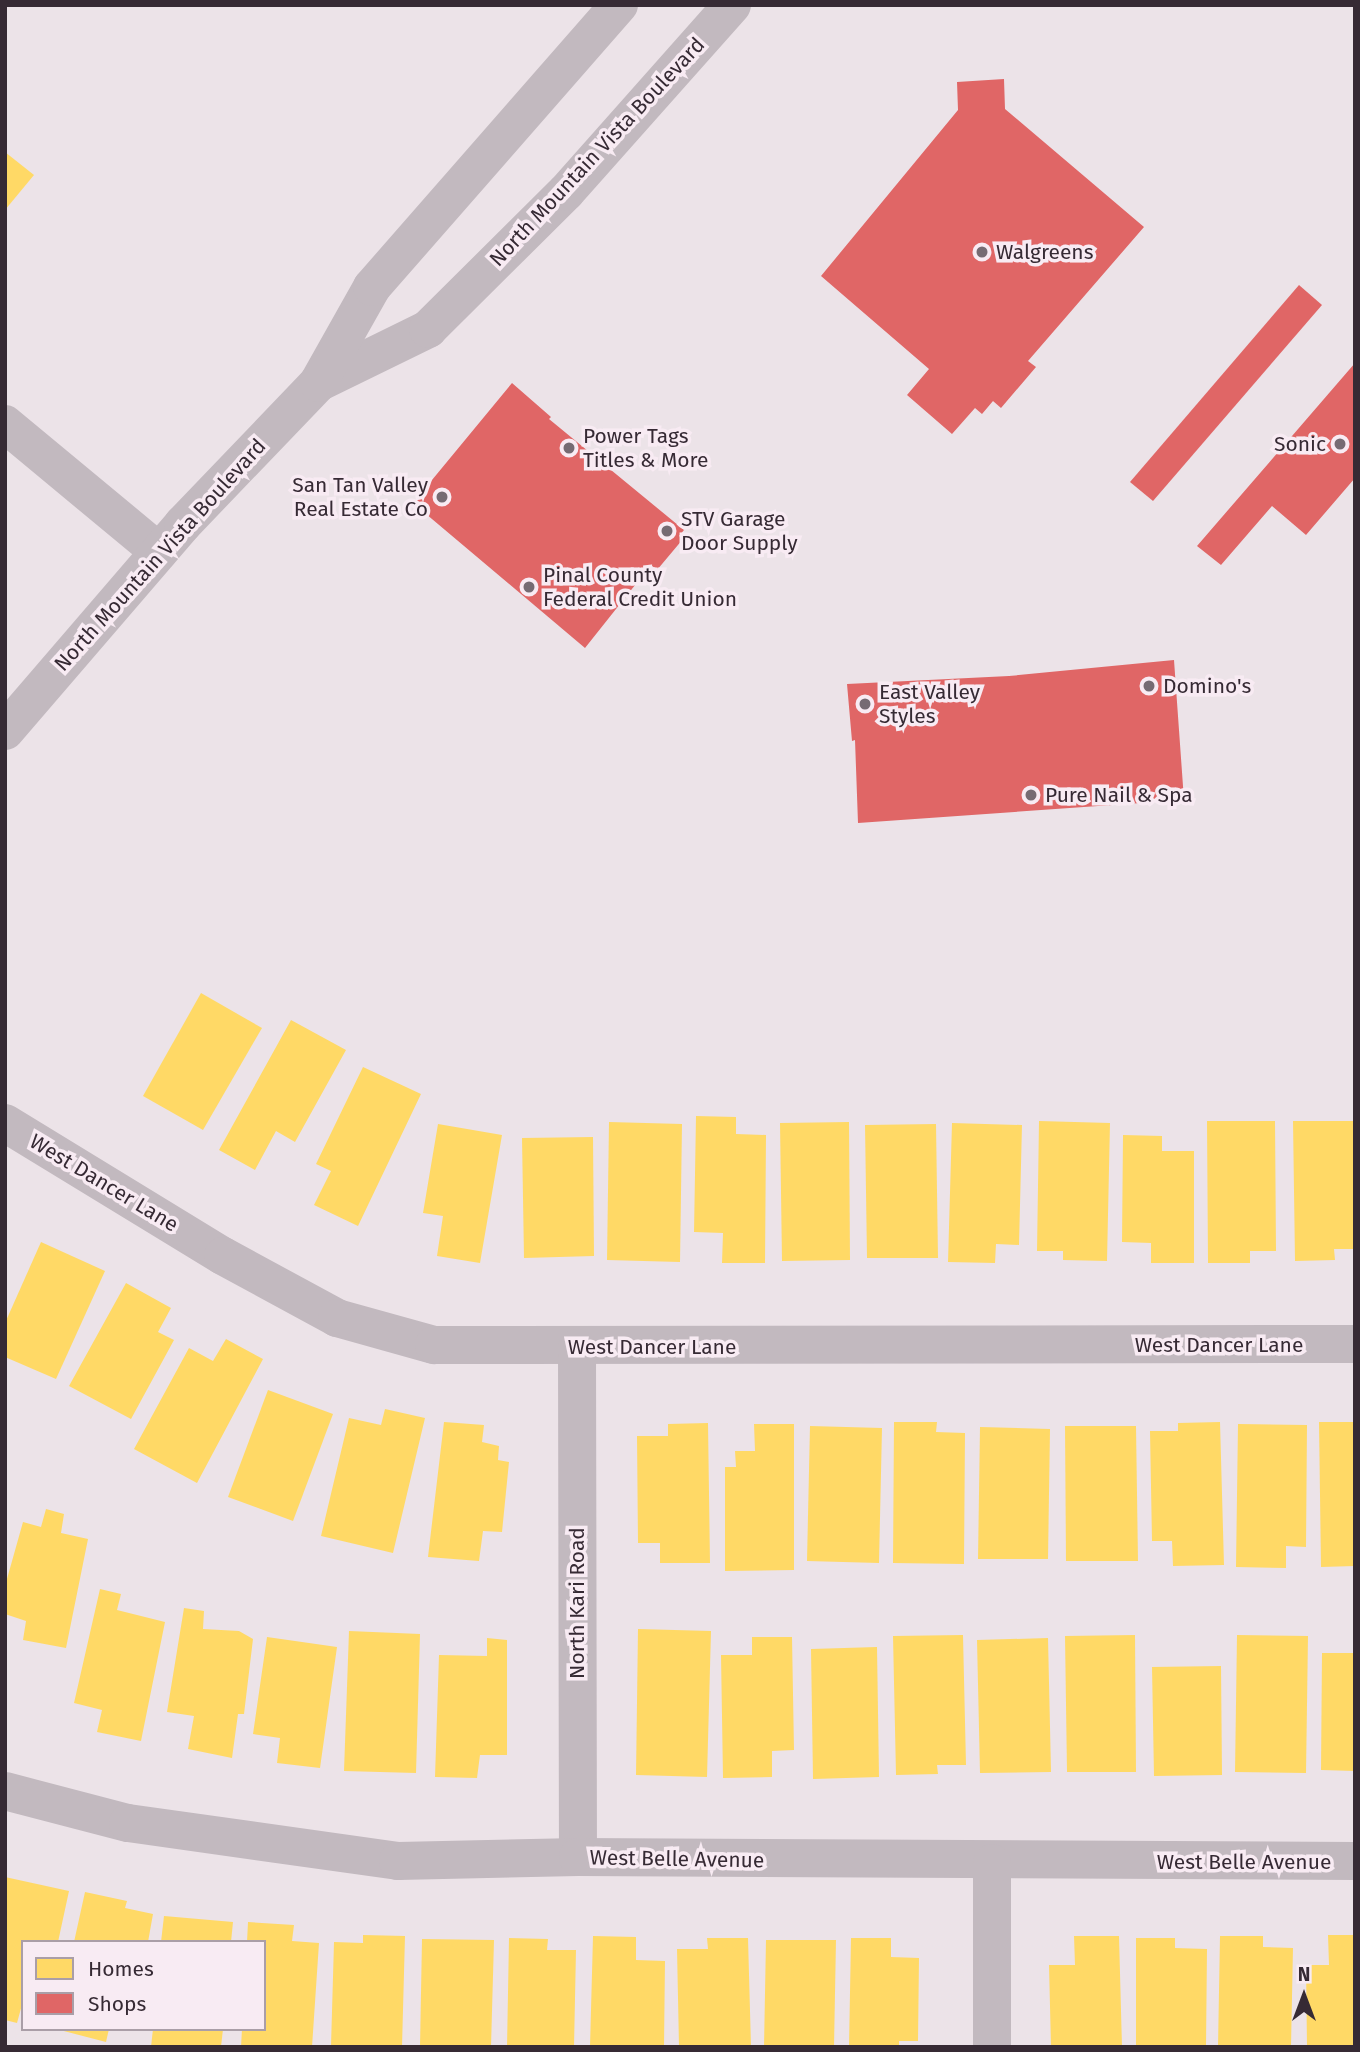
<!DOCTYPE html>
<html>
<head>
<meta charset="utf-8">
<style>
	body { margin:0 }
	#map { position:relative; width:1360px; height:2052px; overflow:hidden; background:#ece3e8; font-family:"Fira Sans",sans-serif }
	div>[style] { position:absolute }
	.homes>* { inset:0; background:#ffd966 }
	.shops>* { inset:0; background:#e06666 }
	.minor>* { height:38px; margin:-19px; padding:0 19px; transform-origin:19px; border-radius:19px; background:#c2b9bf }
	.tertiary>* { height:38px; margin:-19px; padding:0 19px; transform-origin:19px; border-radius:19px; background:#c2b9bf }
	.dots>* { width:19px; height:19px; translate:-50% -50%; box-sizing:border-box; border:4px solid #f8ebf3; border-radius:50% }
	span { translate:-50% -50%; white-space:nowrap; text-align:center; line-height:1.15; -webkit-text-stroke:7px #f8ebf3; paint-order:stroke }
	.street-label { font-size:21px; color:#362a34 }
	.poi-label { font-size:21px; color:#362a34 }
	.left { translate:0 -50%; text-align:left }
	.right { translate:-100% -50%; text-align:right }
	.frame { position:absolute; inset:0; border:7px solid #362a34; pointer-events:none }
	.legend { position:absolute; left:21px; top:1940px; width:245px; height:91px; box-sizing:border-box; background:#f8ebf3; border:2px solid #aa9ea7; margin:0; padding:9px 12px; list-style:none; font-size:21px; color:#362a34 }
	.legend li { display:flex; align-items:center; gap:14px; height:35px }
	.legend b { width:35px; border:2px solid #aa9ea7 }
	.north { position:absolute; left:1269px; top:1961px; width:70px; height:70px; -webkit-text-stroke:5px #f8ebf3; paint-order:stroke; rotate:0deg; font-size:19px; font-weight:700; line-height:28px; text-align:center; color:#362a34 }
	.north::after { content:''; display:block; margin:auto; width:24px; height:32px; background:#362a34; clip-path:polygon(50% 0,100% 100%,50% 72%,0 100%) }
</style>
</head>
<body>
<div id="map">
	<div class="homes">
		<div style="clip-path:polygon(5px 152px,34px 175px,5px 210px)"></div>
		<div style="clip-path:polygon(201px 993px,262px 1028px,203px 1130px,143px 1096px)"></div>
		<div style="clip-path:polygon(291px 1020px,346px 1050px,295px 1142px,276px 1131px,255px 1170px,219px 1150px)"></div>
		<div style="clip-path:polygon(363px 1067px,421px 1094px,358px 1226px,314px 1205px,331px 1171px,316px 1164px)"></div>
		<div style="clip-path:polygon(696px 1116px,736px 1117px,736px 1134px,766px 1135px,765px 1263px,722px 1263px,723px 1233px,694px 1232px)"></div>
		<div style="clip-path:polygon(1039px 1121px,1110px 1123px,1107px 1261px,1063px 1260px,1063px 1251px,1037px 1251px)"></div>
		<div style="clip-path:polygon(1207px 1121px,1275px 1121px,1276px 1251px,1250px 1251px,1250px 1263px,1208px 1263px)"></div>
		<div style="clip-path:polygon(1293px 1121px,1355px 1121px,1355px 1249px,1334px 1249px,1335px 1260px,1295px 1261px)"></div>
		<div style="clip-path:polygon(609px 1122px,682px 1124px,680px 1262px,607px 1260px)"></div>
		<div style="clip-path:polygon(849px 1122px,850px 1260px,782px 1261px,780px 1123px)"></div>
		<div style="clip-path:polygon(952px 1123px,1022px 1125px,1019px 1245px,996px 1244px,995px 1263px,948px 1262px)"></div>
		<div style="clip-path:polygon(438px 1124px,502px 1135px,480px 1263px,437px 1256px,443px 1216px,423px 1213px)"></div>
		<div style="clip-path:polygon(936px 1124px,938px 1258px,867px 1258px,865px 1125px)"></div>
		<div style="clip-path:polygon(1123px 1135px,1162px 1136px,1162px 1151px,1194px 1151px,1194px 1263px,1151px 1263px,1151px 1243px,1122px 1242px)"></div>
		<div style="clip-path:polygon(593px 1137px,594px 1256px,524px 1258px,522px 1138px)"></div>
		<div style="clip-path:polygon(41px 1242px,105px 1271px,56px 1379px,5px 1357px,5px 1323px)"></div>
		<div style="clip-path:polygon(126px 1283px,171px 1308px,158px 1332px,174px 1340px,131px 1419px,69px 1386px)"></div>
		<div style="clip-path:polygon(226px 1339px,263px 1359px,197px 1483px,134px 1449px,189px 1348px,213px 1361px)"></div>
		<div style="clip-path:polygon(268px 1390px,333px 1414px,293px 1521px,228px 1497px)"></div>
		<div style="clip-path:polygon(385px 1409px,425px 1418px,393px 1553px,321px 1536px,349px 1418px,381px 1425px)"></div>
		<div style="clip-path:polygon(444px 1422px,484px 1425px,482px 1442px,499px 1446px,498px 1460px,509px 1462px,502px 1532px,483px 1531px,479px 1561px,428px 1557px)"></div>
		<div style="clip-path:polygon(894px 1422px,937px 1422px,936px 1432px,965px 1433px,964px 1564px,893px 1563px)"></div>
		<div style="clip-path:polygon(1220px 1422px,1224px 1565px,1173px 1566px,1172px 1541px,1152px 1541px,1150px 1431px,1178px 1431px,1178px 1423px)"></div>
		<div style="clip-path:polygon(1319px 1422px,1355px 1422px,1355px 1566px,1321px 1567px)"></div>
		<div style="clip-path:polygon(708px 1423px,710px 1563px,660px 1563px,660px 1543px,638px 1543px,637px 1436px,668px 1436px,668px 1424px)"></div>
		<div style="clip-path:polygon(754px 1424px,794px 1424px,794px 1570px,725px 1571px,725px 1467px,736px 1467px,735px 1451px,755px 1451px)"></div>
		<div style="clip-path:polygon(1238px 1424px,1307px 1425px,1306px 1547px,1286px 1546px,1286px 1568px,1236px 1567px)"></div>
		<div style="clip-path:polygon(810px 1426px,882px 1428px,879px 1563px,807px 1561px)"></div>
		<div style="clip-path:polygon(1065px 1426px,1136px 1426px,1138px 1561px,1066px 1561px)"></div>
		<div style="clip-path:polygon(980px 1427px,1050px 1429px,1048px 1559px,978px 1559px)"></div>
		<div style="clip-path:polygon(46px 1509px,64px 1514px,61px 1533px,88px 1539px,66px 1648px,23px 1640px,26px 1621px,5px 1614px,5px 1586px,23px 1522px,41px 1527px)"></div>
		<div style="clip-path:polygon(100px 1589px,121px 1594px,117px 1610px,165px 1622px,141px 1741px,97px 1732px,102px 1710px,74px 1703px)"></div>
		<div style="clip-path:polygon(184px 1608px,204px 1611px,203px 1629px,239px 1631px,253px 1639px,244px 1714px,238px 1714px,232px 1758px,188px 1749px,194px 1716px,167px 1712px)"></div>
		<div style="clip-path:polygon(638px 1629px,711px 1631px,707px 1777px,636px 1775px)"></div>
		<div style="clip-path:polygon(349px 1631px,420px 1634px,416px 1773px,344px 1771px)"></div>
		<div style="clip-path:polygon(963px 1635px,966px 1765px,937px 1765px,938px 1774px,896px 1775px,893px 1636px)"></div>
		<div style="clip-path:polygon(1135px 1635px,1136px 1772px,1067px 1772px,1065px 1636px)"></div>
		<div style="clip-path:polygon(1237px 1635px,1308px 1636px,1306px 1773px,1235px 1772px)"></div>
		<div style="clip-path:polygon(267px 1637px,337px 1647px,320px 1768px,277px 1763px,280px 1738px,253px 1734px)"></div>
		<div style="clip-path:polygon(752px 1637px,792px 1637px,794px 1750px,772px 1751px,772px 1777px,723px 1778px,721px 1655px,752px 1655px)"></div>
		<div style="clip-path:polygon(487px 1638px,507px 1640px,507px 1755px,480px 1755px,477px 1778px,435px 1777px,439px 1655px,487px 1656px)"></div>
		<div style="clip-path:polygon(1048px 1638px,1051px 1772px,980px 1773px,977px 1640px)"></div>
		<div style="clip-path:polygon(877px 1647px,879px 1777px,813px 1779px,811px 1649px)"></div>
		<div style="clip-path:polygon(1322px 1653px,1355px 1653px,1355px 1771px,1321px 1770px)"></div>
		<div style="clip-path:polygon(1221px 1666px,1222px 1775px,1154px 1776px,1152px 1667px)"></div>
		<div style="clip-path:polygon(5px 1877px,69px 1891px,58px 1942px,23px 1942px,23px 2001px,17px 2023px,5px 2020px)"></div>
		<div style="clip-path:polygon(85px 1892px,127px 1901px,125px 1908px,153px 1914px,148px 1942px,74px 1942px)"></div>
		<div style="clip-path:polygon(164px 1916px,233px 1922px,231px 1942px,161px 1942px)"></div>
		<div style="clip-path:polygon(248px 1922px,294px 1925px,292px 1941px,319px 1943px,312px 2047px,241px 2047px,242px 2029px,264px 2029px,264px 1942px,247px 1942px)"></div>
		<div style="clip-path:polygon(363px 1935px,405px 1936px,402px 2047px,331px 2046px,334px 1942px,363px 1943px)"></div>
		<div style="clip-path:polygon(1328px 1935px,1355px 1935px,1355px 2047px,1307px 2047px,1306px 1965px,1329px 1965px)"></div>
		<div style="clip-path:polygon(593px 1936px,636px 1937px,636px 1960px,665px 1961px,664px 2047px,590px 2047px)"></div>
		<div style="clip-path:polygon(1074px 1936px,1119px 1936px,1122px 2047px,1051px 2047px,1049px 1965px,1075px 1965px)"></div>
		<div style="clip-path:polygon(1220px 1936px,1263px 1936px,1263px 1947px,1293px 1948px,1291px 2047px,1218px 2047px)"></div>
		<div style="clip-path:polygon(509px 1938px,548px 1939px,547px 1950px,576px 1950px,574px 2047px,507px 2047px)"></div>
		<div style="clip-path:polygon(707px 1938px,748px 1938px,751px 2047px,679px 2047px,677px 1949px,708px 1949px)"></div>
		<div style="clip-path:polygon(851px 1938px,891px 1938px,891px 1957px,919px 1958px,918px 2041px,899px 2041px,899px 2047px,849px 2047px)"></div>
		<div style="clip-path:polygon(1136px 1938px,1175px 1938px,1175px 1948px,1207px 1949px,1206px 2047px,1136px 2047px)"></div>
		<div style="clip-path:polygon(422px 1939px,494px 1940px,491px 2047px,420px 2047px)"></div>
		<div style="clip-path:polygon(766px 1940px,836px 1940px,834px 2047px,764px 2047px)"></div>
		<div style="clip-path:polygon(56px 2029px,109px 2029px,106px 2042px)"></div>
		<div style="clip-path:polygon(153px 2029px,223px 2029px,221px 2047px,151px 2047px)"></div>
	</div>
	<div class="shops">
		<div style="clip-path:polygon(1004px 79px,1005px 109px,1144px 227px,1028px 361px,1036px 367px,1001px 408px,993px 401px,982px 414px,975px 408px,952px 434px,907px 395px,929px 369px,821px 276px,958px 110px,957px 82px)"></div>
		<div style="clip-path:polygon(1299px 285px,1322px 305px,1153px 501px,1130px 482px)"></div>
		<div style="clip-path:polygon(1355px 363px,1355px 478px,1306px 535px,1272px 506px,1221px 565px,1197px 546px)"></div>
		<div style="clip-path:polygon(512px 383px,551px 417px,549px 419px,684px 530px,679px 536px,683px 539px,657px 570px,651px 565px,585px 648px,413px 503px)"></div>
		<div style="clip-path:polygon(1174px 660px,1184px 800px,858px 823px,855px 740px,852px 741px,847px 684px,1009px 676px)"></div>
	</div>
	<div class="minor">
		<div style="left:5px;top:424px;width:200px;rotate:39.7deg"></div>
		<div style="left:5px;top:1123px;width:255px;rotate:31.4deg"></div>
		<div style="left:223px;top:1256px;width:130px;rotate:28.5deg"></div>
		<div style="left:337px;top:1318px;width:101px;rotate:15.6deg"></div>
		<div style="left:434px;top:1345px;width:921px;rotate:-0.06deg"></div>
		<div style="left:577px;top:1348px;width:509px;rotate:89.89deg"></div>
		<div style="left:5px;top:1791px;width:127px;rotate:14.6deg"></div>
		<div style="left:128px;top:1823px;width:273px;rotate:8deg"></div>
		<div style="left:398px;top:1861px;width:180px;rotate:-1.3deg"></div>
		<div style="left:578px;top:1857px;width:777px;rotate:0.29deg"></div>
		<div style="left:992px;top:2047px;width:184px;rotate:-90deg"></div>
	</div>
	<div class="tertiary">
		<div style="left:318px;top:383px;width:123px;rotate:-26.1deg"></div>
		<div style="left:428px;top:329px;width:194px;rotate:-44.8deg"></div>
		<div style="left:566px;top:192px;width:250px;rotate:-48.4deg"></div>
		<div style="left:5px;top:731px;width:273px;rotate:-49.3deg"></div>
		<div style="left:183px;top:524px;width:195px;rotate:-46.2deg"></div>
		<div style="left:318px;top:383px;width:110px;rotate:-60.6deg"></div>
		<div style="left:372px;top:287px;width:375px;rotate:-48.8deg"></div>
	</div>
	<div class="dots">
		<div style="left:982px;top:252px;background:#766b73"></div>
		<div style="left:1340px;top:444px;background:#766b73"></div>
		<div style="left:569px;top:448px;background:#766b73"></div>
		<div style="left:442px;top:497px;background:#766b73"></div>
		<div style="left:667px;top:531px;background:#766b73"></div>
		<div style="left:529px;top:587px;background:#766b73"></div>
		<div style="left:1149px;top:686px;background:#766b73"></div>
		<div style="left:865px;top:704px;background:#766b73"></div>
		<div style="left:1031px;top:795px;background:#766b73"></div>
	</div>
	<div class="street-label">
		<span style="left:597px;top:152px;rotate:-47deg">North Mountain Vista Boulevard</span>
		<span style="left:160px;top:555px;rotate:-48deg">North Mountain Vista Boulevard</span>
		<span style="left:104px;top:1183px;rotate:31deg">West Dancer Lane</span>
		<span style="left:1219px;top:1345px">West Dancer Lane</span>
		<span style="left:652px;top:1347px">West Dancer Lane</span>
		<span style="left:577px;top:1603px;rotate:-90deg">North Kari Road</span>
		<span style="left:677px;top:1859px;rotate:1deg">West Belle Avenue</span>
		<span style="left:1244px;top:1862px">West Belle Avenue</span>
	</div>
	<div class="poi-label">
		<span class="left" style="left:996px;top:252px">Walgreens</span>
		<span class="left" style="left:583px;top:448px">Power Tags<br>Titles &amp; More</span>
		<span class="right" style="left:1326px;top:444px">Sonic</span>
		<span class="right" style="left:428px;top:497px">San Tan Valley<br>Real Estate Co</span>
		<span class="left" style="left:681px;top:531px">STV Garage<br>Door Supply</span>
		<span class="left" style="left:543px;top:587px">Pinal County<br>Federal Credit Union</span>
		<span class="left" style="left:1163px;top:686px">Domino's</span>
		<span class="left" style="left:879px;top:704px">East Valley<br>Styles</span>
		<span class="left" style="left:1045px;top:795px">Pure Nail &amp; Spa</span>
	</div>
	<div class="frame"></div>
	<ul class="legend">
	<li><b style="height:19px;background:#ffd966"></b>Homes</li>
	<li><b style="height:19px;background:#e06666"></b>Shops</li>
	</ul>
	<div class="north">N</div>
</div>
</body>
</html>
